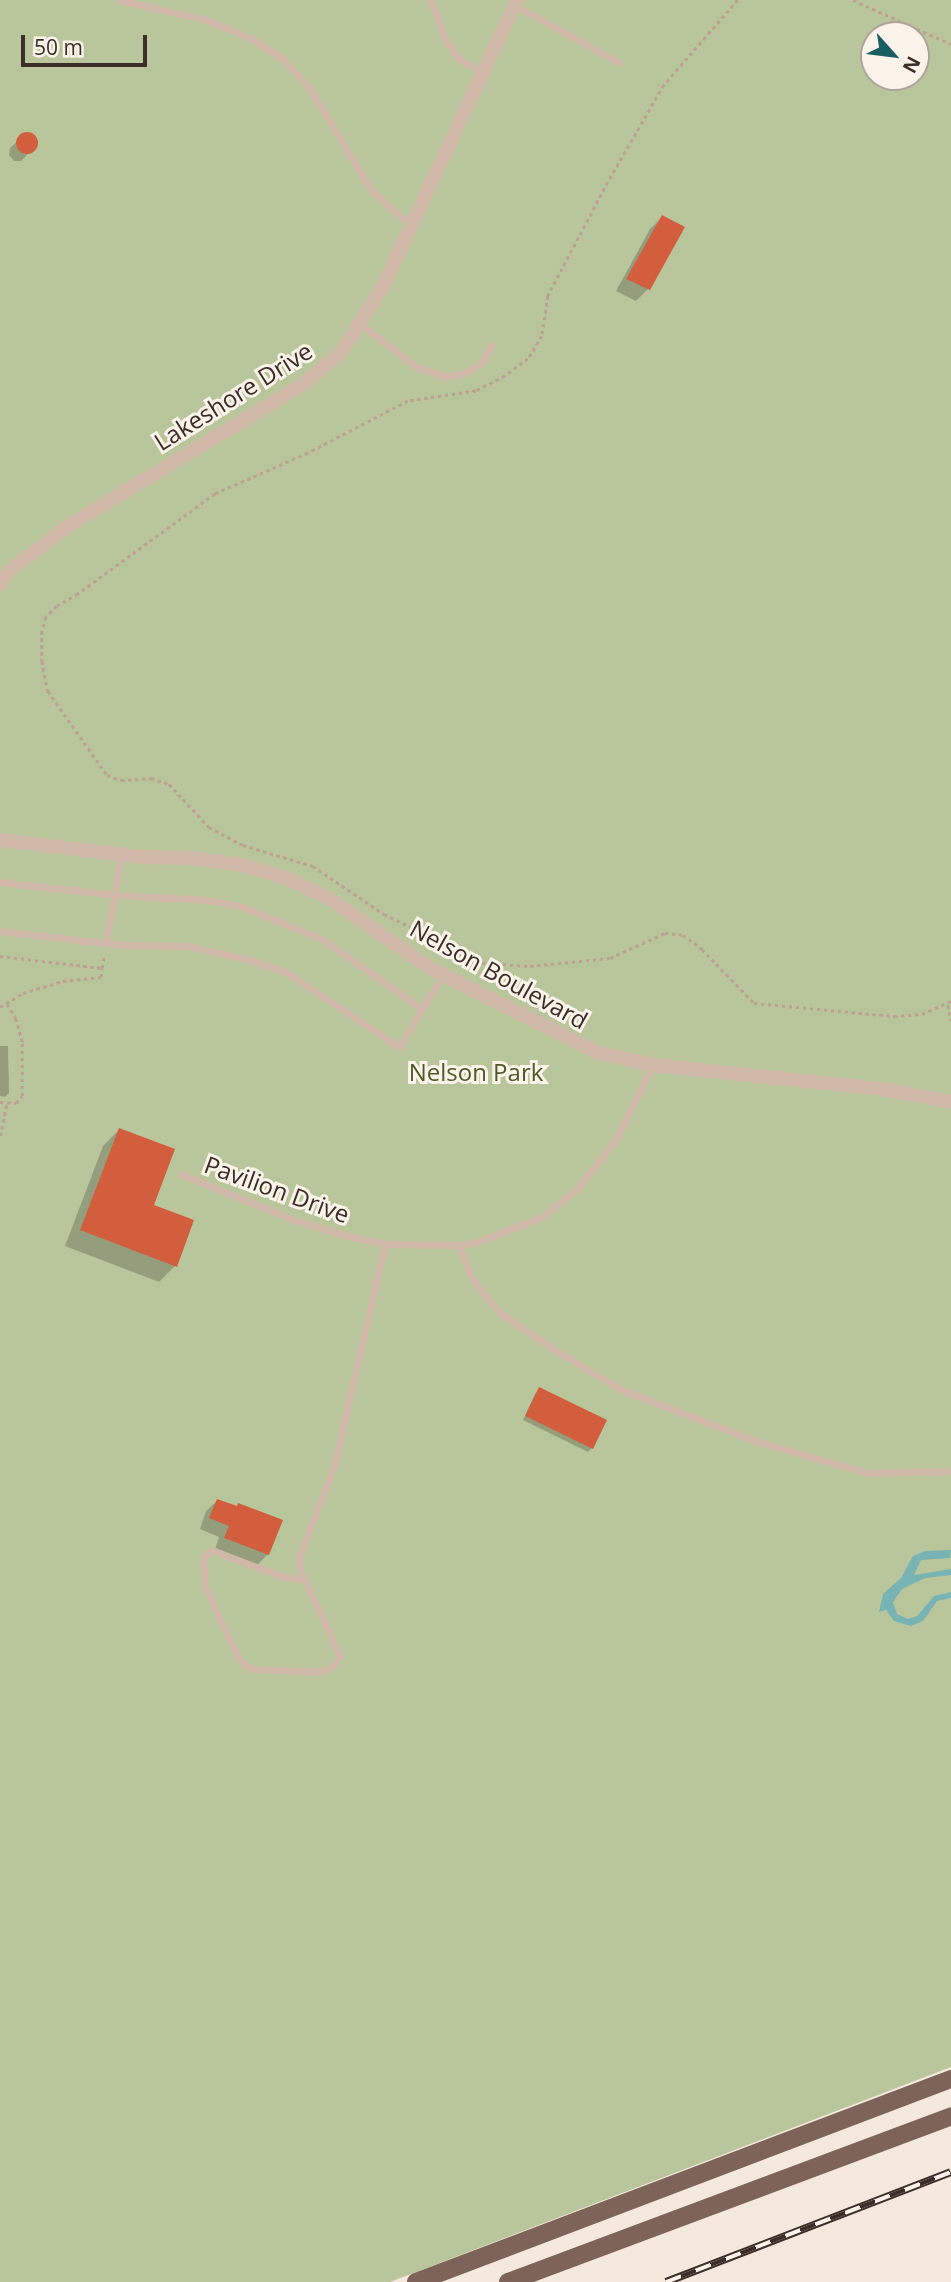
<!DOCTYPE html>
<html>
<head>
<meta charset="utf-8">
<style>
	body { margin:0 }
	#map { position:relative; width:951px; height:2282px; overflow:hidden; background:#f5e9dd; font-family:"Open Sans",sans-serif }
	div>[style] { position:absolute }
	.green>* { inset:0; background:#b9c69b }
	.water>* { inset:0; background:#79b4b5 }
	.shadow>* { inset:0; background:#0003 }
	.building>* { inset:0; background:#d25e3e }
	.round { border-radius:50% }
	.path>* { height:2.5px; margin-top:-1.25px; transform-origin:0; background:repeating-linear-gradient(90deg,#bba291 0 3.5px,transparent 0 7px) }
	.service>* { height:7px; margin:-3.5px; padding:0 3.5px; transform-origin:3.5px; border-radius:3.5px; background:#cfb8a7 }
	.minor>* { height:14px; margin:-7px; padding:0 7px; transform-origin:7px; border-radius:7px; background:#cfb8a7 }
	.primary>* { height:18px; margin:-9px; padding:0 9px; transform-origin:9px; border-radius:9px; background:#7e6458 }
	.rail>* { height:8px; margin-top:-4px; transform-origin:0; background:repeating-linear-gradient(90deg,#fcf3ea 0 16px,#3b2e28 0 32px); box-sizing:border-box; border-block:2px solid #3b2e28 }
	span { translate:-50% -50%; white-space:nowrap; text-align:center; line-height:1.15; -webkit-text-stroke:6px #fcf3ea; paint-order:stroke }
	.street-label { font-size:24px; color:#3b2e28 }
	.park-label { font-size:24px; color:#4b5c29 }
	.north { position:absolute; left:860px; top:21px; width:70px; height:70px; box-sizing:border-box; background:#fcf3ea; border:2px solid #afa49c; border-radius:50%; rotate:118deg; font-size:19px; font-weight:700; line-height:28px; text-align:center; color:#3b2e28 }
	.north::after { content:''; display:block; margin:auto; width:24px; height:32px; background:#195e61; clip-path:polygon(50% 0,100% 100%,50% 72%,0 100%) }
	.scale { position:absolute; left:21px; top:35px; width:126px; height:32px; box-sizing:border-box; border:4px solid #3b2e28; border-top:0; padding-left:9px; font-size:21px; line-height:24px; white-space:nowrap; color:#3b2e28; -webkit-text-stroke:5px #fcf3ea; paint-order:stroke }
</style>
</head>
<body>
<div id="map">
	<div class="green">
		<div style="clip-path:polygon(evenodd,0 0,951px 0,951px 2067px,390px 2282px,0 2282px,0 0,874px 35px,916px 35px,916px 77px,874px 77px,874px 35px)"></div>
	</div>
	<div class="water">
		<div style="clip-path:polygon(951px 1550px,950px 1558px,921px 1560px,914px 1575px,951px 1569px,951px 1575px,925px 1578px,902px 1589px,893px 1602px,897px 1614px,908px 1619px,917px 1616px,934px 1596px,951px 1592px,951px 1598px,937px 1601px,923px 1621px,911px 1626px,894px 1621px,886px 1610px,879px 1612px,883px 1594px,901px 1578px,913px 1556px,925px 1551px)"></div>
	</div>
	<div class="shadow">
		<div style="clip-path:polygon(25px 134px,32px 135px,36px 141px,35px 147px,21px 161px,14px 161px,9px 155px,10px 148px)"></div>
		<div style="clip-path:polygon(662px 217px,648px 289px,636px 301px,616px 291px,650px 229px)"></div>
		<div style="clip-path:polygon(0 1046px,8px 1046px,9px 1093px,5px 1097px,0 1096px)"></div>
		<div style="clip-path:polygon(119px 1130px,175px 1266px,159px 1282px,65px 1246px,103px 1146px)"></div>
		<div style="clip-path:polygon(536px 1392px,592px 1448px,588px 1452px,523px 1420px)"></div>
		<div style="clip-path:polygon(217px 1501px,235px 1507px,238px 1505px,268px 1554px,257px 1565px,215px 1549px,219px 1537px,200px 1529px,206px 1511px)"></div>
	</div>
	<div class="building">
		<div class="round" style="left:16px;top:132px;width:22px;height:22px"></div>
		<div style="clip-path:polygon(662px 215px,685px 227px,650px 290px,626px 279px)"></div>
		<div style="clip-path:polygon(119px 1128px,175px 1149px,154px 1205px,194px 1220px,177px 1267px,80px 1230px)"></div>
		<div style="clip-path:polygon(539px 1387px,607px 1420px,593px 1449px,525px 1416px)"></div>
		<div style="clip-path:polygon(217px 1499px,237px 1506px,238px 1503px,283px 1520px,269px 1555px,224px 1538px,229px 1526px,209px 1518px)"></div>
	</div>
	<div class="path">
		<div style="left:738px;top:0;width:113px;rotate:131deg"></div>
		<div style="left:664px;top:85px;width:112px;rotate:120deg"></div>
		<div style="left:608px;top:182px;width:129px;rotate:117.8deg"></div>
		<div style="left:548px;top:296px;width:40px;rotate:98.5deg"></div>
		<div style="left:542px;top:336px;width:27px;rotate:121deg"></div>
		<div style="left:528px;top:359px;width:29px;rotate:144deg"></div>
		<div style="left:505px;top:376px;width:33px;rotate:153deg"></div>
		<div style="left:476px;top:391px;width:69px;rotate:171.6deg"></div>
		<div style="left:408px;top:401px;width:113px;rotate:152.5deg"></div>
		<div style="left:308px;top:453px;width:102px;rotate:156.2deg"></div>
		<div style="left:215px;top:494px;width:170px;rotate:143.9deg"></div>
		<div style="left:78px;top:594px;width:24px;rotate:150deg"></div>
		<div style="left:57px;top:606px;width:16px;rotate:135deg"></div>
		<div style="left:46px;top:617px;width:15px;rotate:106deg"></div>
		<div style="left:42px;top:631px;width:30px;rotate:90deg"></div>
		<div style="left:42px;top:661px;width:31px;rotate:79deg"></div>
		<div style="left:48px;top:691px;width:103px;rotate:54.9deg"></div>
		<div style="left:107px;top:775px;width:15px;rotate:20deg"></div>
		<div style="left:121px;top:780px;width:30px;rotate:-4deg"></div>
		<div style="left:151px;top:778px;width:19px;rotate:18deg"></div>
		<div style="left:169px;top:784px;width:59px;rotate:47.1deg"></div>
		<div style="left:209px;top:827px;width:38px;rotate:28deg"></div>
		<div style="left:243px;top:845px;width:73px;rotate:16.7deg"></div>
		<div style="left:313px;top:866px;width:86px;rotate:34.1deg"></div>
		<div style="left:384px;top:914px;width:37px;rotate:26deg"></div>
		<div style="left:417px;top:930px;width:33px;rotate:33deg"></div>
		<div style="left:445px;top:948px;width:40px;rotate:22deg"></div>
		<div style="left:482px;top:963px;width:48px;rotate:3.6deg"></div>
		<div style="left:530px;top:966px;width:80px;rotate:-5.7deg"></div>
		<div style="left:610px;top:958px;width:60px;rotate:-24.4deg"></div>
		<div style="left:665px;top:933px;width:18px;rotate:6deg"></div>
		<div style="left:683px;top:935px;width:24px;rotate:36deg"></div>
		<div style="left:702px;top:949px;width:75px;rotate:46.1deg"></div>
		<div style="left:754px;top:1003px;width:141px;rotate:5.3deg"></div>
		<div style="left:894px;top:1016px;width:28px;rotate:-4deg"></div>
		<div style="left:922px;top:1014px;width:32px;rotate:-24deg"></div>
		<div style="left:853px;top:0;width:107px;rotate:24.2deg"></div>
		<div style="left:0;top:956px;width:103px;rotate:6.7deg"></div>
		<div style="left:102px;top:968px;width:13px;rotate:-81deg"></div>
		<div style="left:948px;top:1005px;width:16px;rotate:79deg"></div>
		<div style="left:0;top:1007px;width:27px;rotate:-31deg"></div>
		<div style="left:23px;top:993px;width:42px;rotate:-16.7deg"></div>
		<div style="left:63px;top:981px;width:38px;rotate:-6deg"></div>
		<div style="left:101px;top:977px;width:9px;rotate:-84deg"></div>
		<div style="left:0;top:1102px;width:16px;rotate:4deg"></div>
		<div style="left:16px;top:1103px;width:9px;rotate:-49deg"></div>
		<div style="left:22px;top:1096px;width:54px;rotate:-90deg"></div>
		<div style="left:22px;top:1042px;width:24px;rotate:-105deg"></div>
		<div style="left:16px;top:1019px;width:19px;rotate:-122deg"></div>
		<div style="left:0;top:1136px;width:34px;rotate:-78deg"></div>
	</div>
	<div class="service">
		<div style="left:119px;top:0;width:89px;rotate:12.9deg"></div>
		<div style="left:206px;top:20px;width:48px;rotate:22.2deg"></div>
		<div style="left:250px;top:38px;width:39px;rotate:32deg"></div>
		<div style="left:283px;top:59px;width:40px;rotate:48deg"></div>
		<div style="left:310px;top:89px;width:119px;rotate:58.7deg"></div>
		<div style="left:372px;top:191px;width:52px;rotate:41.9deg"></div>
		<div style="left:430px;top:0;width:45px;rotate:68deg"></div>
		<div style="left:447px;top:42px;width:19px;rotate:55deg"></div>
		<div style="left:458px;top:58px;width:29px;rotate:31deg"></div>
		<div style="left:515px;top:5px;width:118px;rotate:29deg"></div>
		<div style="left:361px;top:324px;width:70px;rotate:38deg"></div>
		<div style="left:416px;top:367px;width:32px;rotate:18deg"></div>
		<div style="left:446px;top:377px;width:19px;rotate:-12deg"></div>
		<div style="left:465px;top:373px;width:19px;rotate:-32deg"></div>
		<div style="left:481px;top:363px;width:21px;rotate:-59deg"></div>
		<div style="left:0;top:882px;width:116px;rotate:6.4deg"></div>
		<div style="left:115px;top:895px;width:93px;rotate:3.1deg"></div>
		<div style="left:208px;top:900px;width:36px;rotate:11deg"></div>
		<div style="left:243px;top:907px;width:85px;rotate:22.1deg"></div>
		<div style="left:322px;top:939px;width:122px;rotate:35deg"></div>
		<div style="left:0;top:931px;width:123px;rotate:6.5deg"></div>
		<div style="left:122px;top:945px;width:67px;rotate:0.9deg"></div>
		<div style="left:189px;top:946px;width:67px;rotate:13deg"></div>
		<div style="left:254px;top:961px;width:34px;rotate:19deg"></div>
		<div style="left:286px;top:972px;width:136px;rotate:33.6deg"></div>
		<div style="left:399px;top:1047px;width:84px;rotate:-58.6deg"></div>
		<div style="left:106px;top:944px;width:90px;rotate:-80.4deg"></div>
		<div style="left:181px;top:1174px;width:119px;rotate:22.2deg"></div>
		<div style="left:291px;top:1219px;width:55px;rotate:16.8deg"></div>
		<div style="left:344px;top:1235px;width:42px;rotate:12.4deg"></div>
		<div style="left:385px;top:1244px;width:74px;rotate:0.8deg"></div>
		<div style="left:459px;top:1245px;width:18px;rotate:-9deg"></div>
		<div style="left:477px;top:1242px;width:70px;rotate:-21deg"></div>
		<div style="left:542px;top:1217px;width:45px;rotate:-38.7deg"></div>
		<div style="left:577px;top:1189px;width:63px;rotate:-52deg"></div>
		<div style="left:616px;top:1139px;width:83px;rotate:-63.4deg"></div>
		<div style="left:459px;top:1245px;width:36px;rotate:69deg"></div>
		<div style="left:472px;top:1279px;width:44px;rotate:50.5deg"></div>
		<div style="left:500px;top:1313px;width:68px;rotate:34.2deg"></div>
		<div style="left:556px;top:1351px;width:77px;rotate:30.6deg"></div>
		<div style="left:622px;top:1390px;width:146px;rotate:20.9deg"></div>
		<div style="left:758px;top:1442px;width:114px;rotate:15.7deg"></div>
		<div style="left:868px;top:1473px;width:83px;rotate:-1.4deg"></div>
		<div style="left:304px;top:1580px;width:24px;rotate:-171deg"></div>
		<div style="left:280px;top:1576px;width:73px;rotate:-159.1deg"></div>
		<div style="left:212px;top:1550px;width:10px;rotate:143deg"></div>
		<div style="left:204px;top:1556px;width:31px;rotate:88deg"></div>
		<div style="left:205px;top:1587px;width:77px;rotate:64.8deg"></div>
		<div style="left:238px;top:1657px;width:11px;rotate:49deg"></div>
		<div style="left:245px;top:1665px;width:8px;rotate:30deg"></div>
		<div style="left:252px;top:1669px;width:67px;rotate:2.6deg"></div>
		<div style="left:319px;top:1672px;width:15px;rotate:-23deg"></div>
		<div style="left:333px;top:1666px;width:12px;rotate:-55deg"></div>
		<div style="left:340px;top:1656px;width:95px;rotate:-114.9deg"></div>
		<div style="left:300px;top:1570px;width:15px;rotate:-90deg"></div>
		<div style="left:300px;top:1555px;width:95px;rotate:-69.1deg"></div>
		<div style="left:334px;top:1466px;width:228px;rotate:-77.1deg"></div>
	</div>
	<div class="minor">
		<div style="left:0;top:584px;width:17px;rotate:-54deg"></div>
		<div style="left:10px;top:570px;width:73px;rotate:-37.2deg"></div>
		<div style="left:68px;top:526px;width:275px;rotate:-31.1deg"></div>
		<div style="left:303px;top:384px;width:51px;rotate:-40.2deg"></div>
		<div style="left:342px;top:351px;width:75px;rotate:-57.6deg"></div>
		<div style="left:382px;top:288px;width:318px;rotate:-64.9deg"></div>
		<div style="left:0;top:840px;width:142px;rotate:6.9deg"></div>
		<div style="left:141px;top:857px;width:52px;rotate:1.1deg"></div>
		<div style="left:193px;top:858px;width:50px;rotate:8deg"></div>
		<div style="left:243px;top:865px;width:45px;rotate:16.8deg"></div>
		<div style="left:286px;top:878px;width:49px;rotate:25.5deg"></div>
		<div style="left:330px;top:899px;width:121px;rotate:34.6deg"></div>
		<div style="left:430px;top:968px;width:186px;rotate:26.8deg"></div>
		<div style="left:596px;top:1052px;width:58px;rotate:12.8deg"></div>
		<div style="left:653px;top:1065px;width:237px;rotate:6deg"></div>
		<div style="left:889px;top:1090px;width:63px;rotate:11deg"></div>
	</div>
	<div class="primary">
		<div style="left:416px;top:2282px;width:572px;rotate:-20.78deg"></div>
		<div style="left:508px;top:2282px;width:473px;rotate:-20.5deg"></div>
	</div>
	<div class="rail">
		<div style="left:666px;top:2282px;width:305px;rotate:-21.1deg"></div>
	</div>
	<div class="street-label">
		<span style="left:233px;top:396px;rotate:-32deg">Lakeshore Drive</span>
		<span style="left:499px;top:974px;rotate:29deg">Nelson Boulevard</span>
		<span style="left:277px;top:1189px;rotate:20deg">Pavilion Drive</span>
	</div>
	<div class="park-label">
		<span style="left:476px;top:1072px">Nelson Park</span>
	</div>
	<div class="north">N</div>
	<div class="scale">50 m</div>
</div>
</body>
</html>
